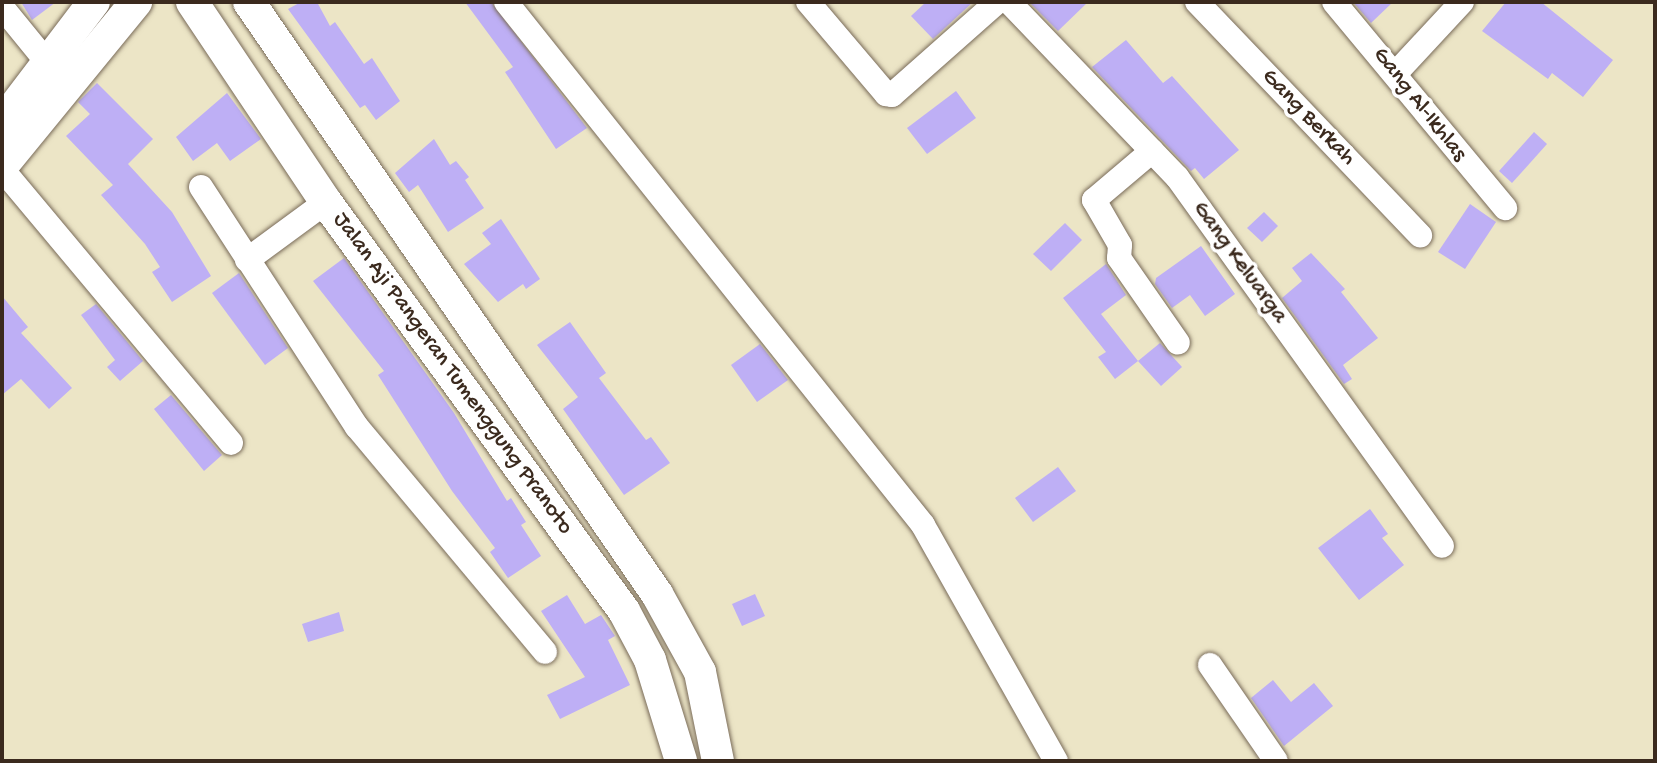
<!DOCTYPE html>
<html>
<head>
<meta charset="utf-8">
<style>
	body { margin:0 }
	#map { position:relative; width:1657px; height:763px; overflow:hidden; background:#ece5c6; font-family:"Gochi Hand",sans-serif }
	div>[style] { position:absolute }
	.building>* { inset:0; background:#beaff5 }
	.roads { filter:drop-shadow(0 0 2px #796b59) drop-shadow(0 0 2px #796b59) }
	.minor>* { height:24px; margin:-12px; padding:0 12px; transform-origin:12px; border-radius:12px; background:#fff }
	.major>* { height:32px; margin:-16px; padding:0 16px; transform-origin:16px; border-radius:16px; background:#fff }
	span { translate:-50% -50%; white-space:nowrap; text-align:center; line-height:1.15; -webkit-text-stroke:7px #fff; paint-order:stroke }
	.street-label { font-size:23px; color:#3b2a1e }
	.frame { position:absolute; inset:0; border:4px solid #3b2a1e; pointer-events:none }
</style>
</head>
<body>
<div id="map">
	<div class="building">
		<div style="clip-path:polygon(21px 2px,56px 2px,32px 20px)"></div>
		<div style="clip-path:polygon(301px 2px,317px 2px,330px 26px,335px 22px,364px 64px,372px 58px,400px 101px,376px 120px,365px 105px,360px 108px,288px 9px)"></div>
		<div style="clip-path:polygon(465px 2px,491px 2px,587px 128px,556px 149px,505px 72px,513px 67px)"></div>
		<div style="clip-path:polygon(926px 2px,973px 2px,933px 39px,911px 16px)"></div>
		<div style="clip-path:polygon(1029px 2px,1088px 2px,1058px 31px)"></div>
		<div style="clip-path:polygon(1353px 2px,1393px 2px,1371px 23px)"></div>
		<div style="clip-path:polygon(1506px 2px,1541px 2px,1613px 60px,1583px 97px,1552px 73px,1548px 79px,1482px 31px)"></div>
		<div style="clip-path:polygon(1126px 40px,1163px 83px,1172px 76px,1239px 150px,1204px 179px,1195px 168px,1191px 171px,1092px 67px)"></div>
		<div style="clip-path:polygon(97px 83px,153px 139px,128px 164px,172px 212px,211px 276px,172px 302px,152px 272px,160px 267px,145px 244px,101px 195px,113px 185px,66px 136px,90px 114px,78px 102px)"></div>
		<div style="clip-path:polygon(956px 91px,976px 118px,927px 154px,907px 128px)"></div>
		<div style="clip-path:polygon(227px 93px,261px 139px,230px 161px,217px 143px,193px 161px,176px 137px)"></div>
		<div style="clip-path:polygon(1534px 132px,1547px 144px,1512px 183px,1499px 171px)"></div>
		<div style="clip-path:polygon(434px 139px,450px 165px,456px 161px,469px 177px,465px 180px,484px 208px,448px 232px,418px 185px,409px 192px,395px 173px)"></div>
		<div style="clip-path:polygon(1470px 204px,1496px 222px,1465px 269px,1438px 252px)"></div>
		<div style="clip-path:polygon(1264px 212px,1278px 226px,1262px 242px,1247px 228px)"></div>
		<div style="clip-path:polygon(501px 219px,540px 279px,526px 289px,523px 284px,498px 302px,464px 264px,491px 244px,482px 233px)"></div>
		<div style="clip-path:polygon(1065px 223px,1082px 240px,1051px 271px,1033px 254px)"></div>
		<div style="clip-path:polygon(1201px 246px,1235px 294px,1205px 316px,1190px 295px,1172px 308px,1155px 284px,1156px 278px)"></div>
		<div style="clip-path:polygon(1311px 253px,1345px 289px,1341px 292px,1378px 338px,1343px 365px,1352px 379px,1344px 384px,1282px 298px,1302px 281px,1292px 268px)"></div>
		<div style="clip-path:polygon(344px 258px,454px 413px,507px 501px,511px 498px,526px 522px,521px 525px,541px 556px,508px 578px,490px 552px,495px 548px,452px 491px,378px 375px,384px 371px,313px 281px)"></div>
		<div style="clip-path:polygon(1106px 264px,1126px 295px,1101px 314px,1138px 361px,1115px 379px,1098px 357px,1106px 352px,1063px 298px)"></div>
		<div style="clip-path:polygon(239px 273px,288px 348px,265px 365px,212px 293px)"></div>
		<div style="clip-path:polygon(2px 296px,28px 327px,21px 333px,72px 388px,49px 409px,21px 379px,2px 395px)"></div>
		<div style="clip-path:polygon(96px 304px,143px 361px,120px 381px,107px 367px,115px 360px,81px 315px)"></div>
		<div style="clip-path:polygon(570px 322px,606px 373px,599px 378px,646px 440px,651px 437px,670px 463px,624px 495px,563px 409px,578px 397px,537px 345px)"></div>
		<div style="clip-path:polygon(1160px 343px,1182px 367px,1161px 386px,1138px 361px)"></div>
		<div style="clip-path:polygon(760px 344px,788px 380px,757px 402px,731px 365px)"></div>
		<div style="clip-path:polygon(171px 395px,222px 455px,204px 471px,154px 409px)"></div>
		<div style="clip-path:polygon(1058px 467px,1076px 491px,1033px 522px,1015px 498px)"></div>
		<div style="clip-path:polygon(1370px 509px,1388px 534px,1382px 538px,1404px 565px,1359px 600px,1318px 548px)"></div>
		<div style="clip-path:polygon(755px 594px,765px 616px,742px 626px,732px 604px)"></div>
		<div style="clip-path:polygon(567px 595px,585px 624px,601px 615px,615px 636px,608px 640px,630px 685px,560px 719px,547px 695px,585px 677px,541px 611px)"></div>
		<div style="clip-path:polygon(339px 612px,344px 631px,308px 642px,302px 624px)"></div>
		<div style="clip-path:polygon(1273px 680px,1291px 702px,1314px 683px,1333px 706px,1284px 746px,1251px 698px)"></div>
	</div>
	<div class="roads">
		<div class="minor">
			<div style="left:506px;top:2px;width:669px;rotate:51.43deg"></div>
			<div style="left:923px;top:525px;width:271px;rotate:60.6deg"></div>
			<div style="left:808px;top:2px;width:121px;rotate:49.7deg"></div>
			<div style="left:886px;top:94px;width:6px;rotate:9deg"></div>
			<div style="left:892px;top:95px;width:140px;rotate:-41.5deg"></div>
			<div style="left:1009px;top:2px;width:243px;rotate:46.2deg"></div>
			<div style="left:1177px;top:177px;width:454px;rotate:54.3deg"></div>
			<div style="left:1197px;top:2px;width:323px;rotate:46.3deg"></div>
			<div style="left:1334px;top:2px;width:268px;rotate:50.3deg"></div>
			<div style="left:2px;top:7px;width:90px;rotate:50.8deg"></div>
			<div style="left:1396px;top:73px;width:97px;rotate:-47.1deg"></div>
			<div style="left:1152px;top:151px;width:76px;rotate:139.8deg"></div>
			<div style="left:1094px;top:200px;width:52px;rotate:60deg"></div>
			<div style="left:1120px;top:245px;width:13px;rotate:94deg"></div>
			<div style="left:1119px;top:258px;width:103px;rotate:55.2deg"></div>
			<div style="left:2px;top:169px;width:357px;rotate:50.1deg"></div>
			<div style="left:201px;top:187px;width:286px;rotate:57deg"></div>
			<div style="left:357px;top:427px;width:293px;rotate:50.1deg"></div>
			<div style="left:247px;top:260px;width:98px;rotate:-36.3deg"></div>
			<div style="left:1210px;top:665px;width:116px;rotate:55.5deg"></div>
		</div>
		<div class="major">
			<div style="left:192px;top:2px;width:241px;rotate:56.2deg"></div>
			<div style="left:326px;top:202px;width:506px;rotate:53.92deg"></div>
			<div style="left:624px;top:611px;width:55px;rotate:62deg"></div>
			<div style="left:650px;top:660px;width:106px;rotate:72.9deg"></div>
			<div style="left:249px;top:2px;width:719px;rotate:55.43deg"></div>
			<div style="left:657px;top:594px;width:89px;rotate:61.1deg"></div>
			<div style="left:700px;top:672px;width:91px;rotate:78.6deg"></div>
			<div style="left:2px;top:123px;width:152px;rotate:-52.8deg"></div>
			<div style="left:2px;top:166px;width:212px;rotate:-50.7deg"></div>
		</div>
	</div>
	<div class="street-label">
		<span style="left:1419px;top:105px;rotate:52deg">Gang Al-Ikhlas</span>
		<span style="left:1308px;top:118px;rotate:46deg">Gang Berkah</span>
		<span style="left:1239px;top:263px;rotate:54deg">Gang Keluarga</span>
		<span style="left:452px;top:374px;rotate:54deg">Jalan Aji Pangeran Tumenggung Pranoto</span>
	</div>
	<div class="frame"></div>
</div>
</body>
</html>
